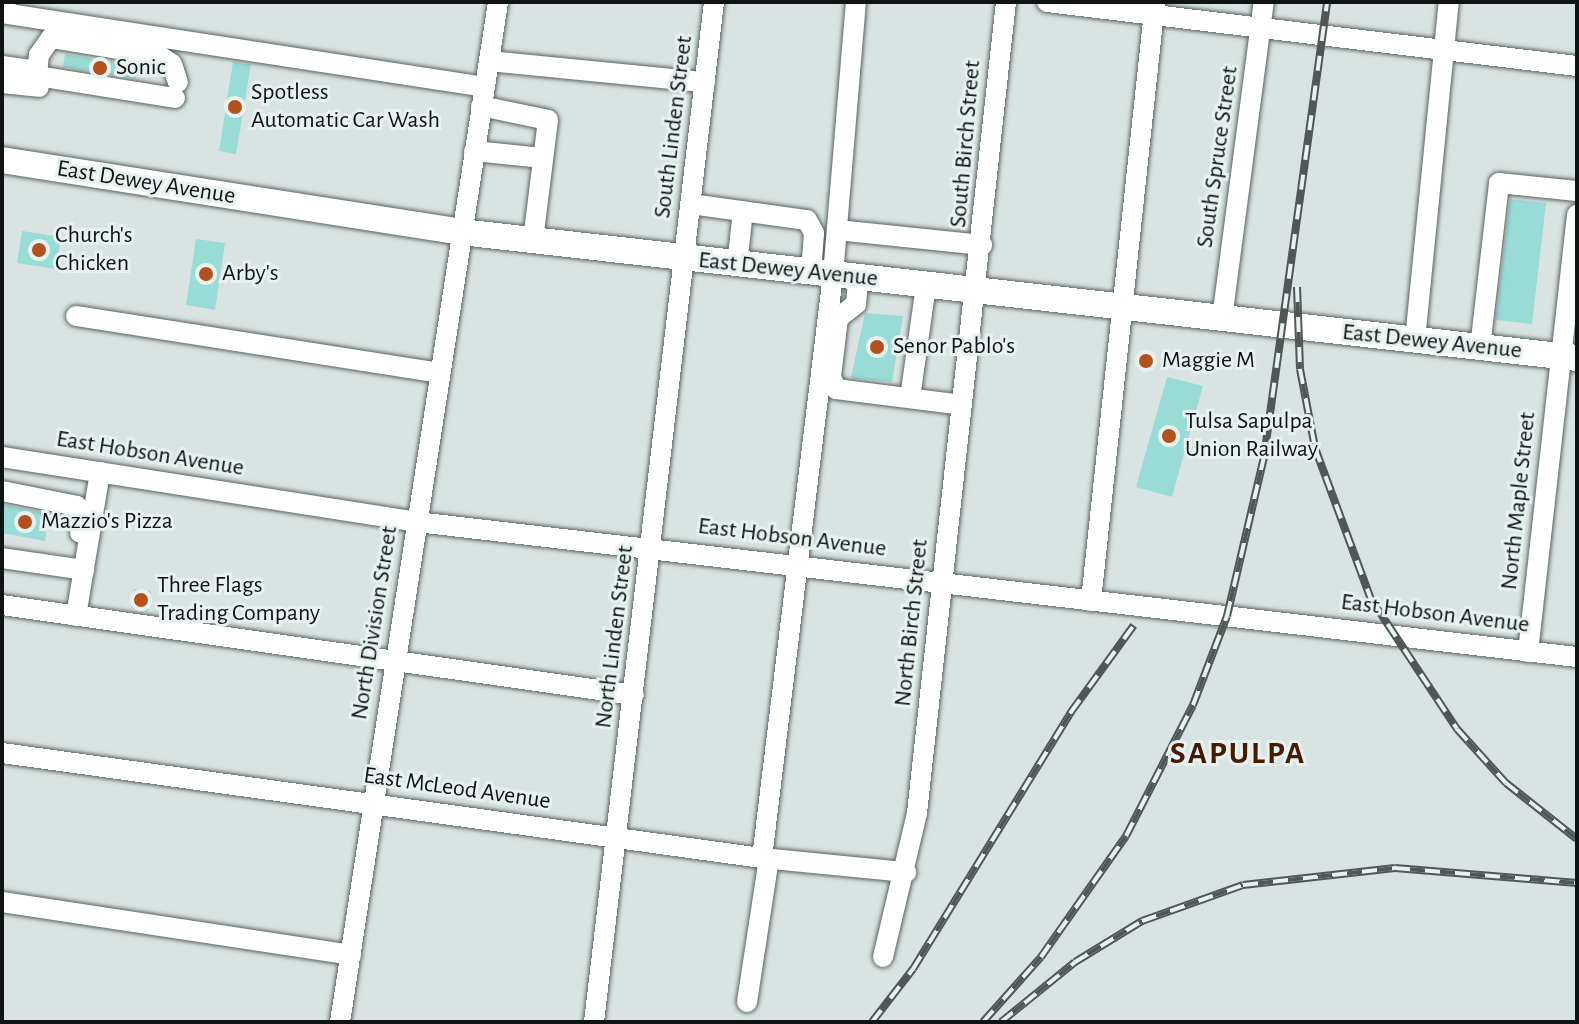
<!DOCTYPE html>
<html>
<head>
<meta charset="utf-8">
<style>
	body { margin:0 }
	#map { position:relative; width:1579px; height:1024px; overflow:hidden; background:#d9e4e2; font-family:"Alegreya Sans",sans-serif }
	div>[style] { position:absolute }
	.building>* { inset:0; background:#99dbd5 }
	.roads { filter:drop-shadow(0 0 2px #596362) drop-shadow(0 0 2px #596362) }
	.minor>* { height:20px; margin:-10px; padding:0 10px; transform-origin:10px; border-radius:10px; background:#fff }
	.major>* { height:26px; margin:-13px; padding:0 13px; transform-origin:13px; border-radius:13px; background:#fff }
	.rail>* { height:8px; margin-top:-4px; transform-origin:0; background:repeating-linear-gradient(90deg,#e6f1f0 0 15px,#515757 0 30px); box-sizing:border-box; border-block:2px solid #515757 }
	.dots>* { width:22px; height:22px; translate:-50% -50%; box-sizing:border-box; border:4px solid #e6f1f0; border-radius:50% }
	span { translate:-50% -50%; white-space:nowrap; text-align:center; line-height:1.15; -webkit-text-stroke:6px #e6f1f0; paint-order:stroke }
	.poi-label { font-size:24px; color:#0f1313 }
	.left { translate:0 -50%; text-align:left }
	.street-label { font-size:24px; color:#0f1313 }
	.district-label { font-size:32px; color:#491a02; font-weight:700; letter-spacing:2px }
	.frame { position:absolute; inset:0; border:4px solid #0f1313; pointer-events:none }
</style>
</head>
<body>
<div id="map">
	<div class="building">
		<div style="clip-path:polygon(65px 54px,138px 66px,136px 79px,63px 67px)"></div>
		<div style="clip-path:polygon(233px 62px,251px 64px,236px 154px,219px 151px)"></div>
		<div style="clip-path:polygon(1510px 199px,1546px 203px,1532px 324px,1496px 320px)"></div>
		<div style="clip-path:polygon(22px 231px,61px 237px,56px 269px,17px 263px)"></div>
		<div style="clip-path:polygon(196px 239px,225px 243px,215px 310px,186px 305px)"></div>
		<div style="clip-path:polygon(865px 313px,903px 316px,892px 382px,851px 378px)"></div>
		<div style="clip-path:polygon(1167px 377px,1203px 386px,1172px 497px,1136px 487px)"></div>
		<div style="clip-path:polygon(2px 504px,49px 514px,45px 541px,2px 533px)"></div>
		<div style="clip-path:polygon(134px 589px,151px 591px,148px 611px,131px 608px)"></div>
	</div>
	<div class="roads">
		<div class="minor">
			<div style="left:1047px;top:2px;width:534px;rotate:6.89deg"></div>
			<div style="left:2px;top:13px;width:488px;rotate:8.7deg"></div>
			<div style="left:489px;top:61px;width:217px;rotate:5.6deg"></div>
			<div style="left:2px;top:66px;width:36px;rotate:8deg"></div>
			<div style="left:2px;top:83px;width:37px;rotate:6deg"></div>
			<div style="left:175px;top:98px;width:140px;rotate:-170.9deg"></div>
			<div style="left:37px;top:76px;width:21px;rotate:-85deg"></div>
			<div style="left:39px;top:55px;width:21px;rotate:-55deg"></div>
			<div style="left:51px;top:38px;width:110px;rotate:9.4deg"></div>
			<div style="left:160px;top:56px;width:14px;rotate:34deg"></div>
			<div style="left:172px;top:64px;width:19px;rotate:72deg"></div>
			<div style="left:481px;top:106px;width:68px;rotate:11.8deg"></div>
			<div style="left:548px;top:120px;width:121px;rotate:97.1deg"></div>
			<div style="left:474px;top:151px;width:69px;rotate:5.8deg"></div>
			<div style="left:691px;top:204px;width:117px;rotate:7.9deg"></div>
			<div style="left:807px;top:220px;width:15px;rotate:62deg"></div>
			<div style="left:814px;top:233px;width:40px;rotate:94.3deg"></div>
			<div style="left:837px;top:230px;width:146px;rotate:5.9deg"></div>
			<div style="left:737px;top:265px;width:54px;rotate:-83.7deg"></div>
			<div style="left:858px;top:278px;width:26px;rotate:94deg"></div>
			<div style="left:856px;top:304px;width:23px;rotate:142deg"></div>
			<div style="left:838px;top:318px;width:59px;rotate:96.8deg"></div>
			<div style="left:831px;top:377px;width:13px;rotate:67deg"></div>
			<div style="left:836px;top:389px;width:127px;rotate:7.2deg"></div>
			<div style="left:76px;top:316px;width:366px;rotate:8.9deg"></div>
			<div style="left:1222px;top:319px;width:320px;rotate:-82.5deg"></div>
			<div style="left:1415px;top:340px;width:340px;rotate:-84.3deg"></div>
			<div style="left:1480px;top:348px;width:166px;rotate:-83.4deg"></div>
			<div style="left:1499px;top:183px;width:78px;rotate:5.9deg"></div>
			<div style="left:910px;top:398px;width:113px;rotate:-81.9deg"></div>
			<div style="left:2px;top:457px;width:420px;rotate:8.9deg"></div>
			<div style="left:417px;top:522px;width:1168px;rotate:6.64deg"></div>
			<div style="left:2px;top:491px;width:76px;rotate:11.3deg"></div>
			<div style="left:77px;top:506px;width:12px;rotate:59deg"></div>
			<div style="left:83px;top:516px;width:17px;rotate:100deg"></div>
			<div style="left:2px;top:558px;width:83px;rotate:8.3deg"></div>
			<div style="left:1091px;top:601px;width:602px;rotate:-83.9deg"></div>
			<div style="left:2px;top:605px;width:638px;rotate:8.1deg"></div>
			<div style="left:76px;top:616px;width:146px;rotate:-80.5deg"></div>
			<div style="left:1528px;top:652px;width:440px;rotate:-83.6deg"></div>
			<div style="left:2px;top:753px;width:767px;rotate:7.87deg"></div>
			<div style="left:762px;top:858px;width:145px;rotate:5.6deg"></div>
			<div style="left:762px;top:858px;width:587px;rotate:-83.06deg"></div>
			<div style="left:833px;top:275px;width:274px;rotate:-85.2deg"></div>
			<div style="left:2px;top:902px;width:353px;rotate:8.6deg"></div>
			<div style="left:883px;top:957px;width:148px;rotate:-76.7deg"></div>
			<div style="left:917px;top:813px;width:816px;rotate:-83.74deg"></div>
			<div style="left:747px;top:1002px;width:145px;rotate:-81.3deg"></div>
			<div style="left:340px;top:1022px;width:1032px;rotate:-81.19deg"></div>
			<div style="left:594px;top:1022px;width:1027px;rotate:-83.29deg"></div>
		</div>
		<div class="major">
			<div style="left:2px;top:6px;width:4px;rotate:-76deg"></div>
			<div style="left:2px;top:160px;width:465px;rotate:8.9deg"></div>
			<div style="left:461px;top:232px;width:1123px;rotate:6.44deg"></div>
		</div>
	</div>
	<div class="rail">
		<div style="left:1297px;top:287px;width:82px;rotate:87.9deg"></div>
		<div style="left:1300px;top:369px;width:80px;rotate:79.2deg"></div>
		<div style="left:1315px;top:448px;width:161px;rotate:69.7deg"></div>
		<div style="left:1371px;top:599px;width:156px;rotate:56.5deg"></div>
		<div style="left:1457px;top:729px;width:73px;rotate:47.8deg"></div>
		<div style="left:1506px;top:783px;width:90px;rotate:38.3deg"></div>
		<div style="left:872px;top:1022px;width:67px;rotate:-52.3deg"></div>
		<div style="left:913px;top:969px;width:302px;rotate:-58.4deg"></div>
		<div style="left:1071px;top:712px;width:107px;rotate:-54.1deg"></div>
		<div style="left:983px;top:1022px;width:87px;rotate:-48.3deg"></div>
		<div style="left:1041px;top:957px;width:148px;rotate:-54.9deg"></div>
		<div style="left:1126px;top:836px;width:147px;rotate:-62.9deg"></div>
		<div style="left:1193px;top:705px;width:95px;rotate:-69.1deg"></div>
		<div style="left:1227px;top:616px;width:163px;rotate:-76.9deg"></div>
		<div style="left:1264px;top:457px;width:459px;rotate:-82.1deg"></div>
		<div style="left:1001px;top:1022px;width:95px;rotate:-39deg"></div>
		<div style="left:1075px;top:962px;width:79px;rotate:-31.5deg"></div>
		<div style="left:1142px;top:921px;width:107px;rotate:-19.6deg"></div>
		<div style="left:1243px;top:885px;width:153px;rotate:-6.4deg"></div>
		<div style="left:1395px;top:868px;width:183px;rotate:4.7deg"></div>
	</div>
	<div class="dots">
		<div style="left:100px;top:68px;background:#b4501c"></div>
		<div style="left:235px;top:107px;background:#b4501c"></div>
		<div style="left:39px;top:250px;background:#b4501c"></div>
		<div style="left:206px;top:274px;background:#b4501c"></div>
		<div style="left:877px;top:347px;background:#b4501c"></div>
		<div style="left:1146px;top:361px;background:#b4501c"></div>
		<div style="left:1169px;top:436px;background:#b4501c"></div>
		<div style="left:25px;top:522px;background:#b4501c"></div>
		<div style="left:141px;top:600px;background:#b4501c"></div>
	</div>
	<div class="poi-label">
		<span class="left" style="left:116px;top:68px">Sonic</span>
		<span class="left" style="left:251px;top:107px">Spotless<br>Automatic Car Wash</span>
		<span class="left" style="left:55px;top:250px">Church's<br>Chicken</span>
		<span class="left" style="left:222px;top:274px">Arby's</span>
		<span class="left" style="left:893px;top:347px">Senor Pablo's</span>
		<span class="left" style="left:1162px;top:361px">Maggie M</span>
		<span class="left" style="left:1185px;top:436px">Tulsa Sapulpa<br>Union Railway</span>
		<span class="left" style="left:41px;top:522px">Mazzio's Pizza</span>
		<span class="left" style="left:157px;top:600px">Three Flags<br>Trading Company</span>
	</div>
	<div class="street-label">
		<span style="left:674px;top:127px;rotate:-83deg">South Linden Street</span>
		<span style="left:966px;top:144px;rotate:-85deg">South Birch Street</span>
		<span style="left:1218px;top:157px;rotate:-82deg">South Spruce Street</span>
		<span style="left:146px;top:183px;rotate:9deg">East Dewey Avenue</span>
		<span style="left:788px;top:270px;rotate:6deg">East Dewey Avenue</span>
		<span style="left:1432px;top:342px;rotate:6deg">East Dewey Avenue</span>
		<span style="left:150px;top:454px;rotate:9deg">East Hobson Avenue</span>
		<span style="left:1519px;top:501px;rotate:-84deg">North Maple Street</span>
		<span style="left:792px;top:538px;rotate:7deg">East Hobson Avenue</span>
		<span style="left:1435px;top:614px;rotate:7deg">East Hobson Avenue</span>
		<span style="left:375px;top:623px;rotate:-81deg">North Division Street</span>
		<span style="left:912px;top:623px;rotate:-84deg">North Birch Street</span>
		<span style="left:615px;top:637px;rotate:-83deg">North Linden Street</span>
		<span style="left:457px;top:789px;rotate:8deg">East McLeod Avenue</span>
	</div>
	<div class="district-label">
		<span style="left:1238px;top:753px">SAPULPA</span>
	</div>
	<div class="frame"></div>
</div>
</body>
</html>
